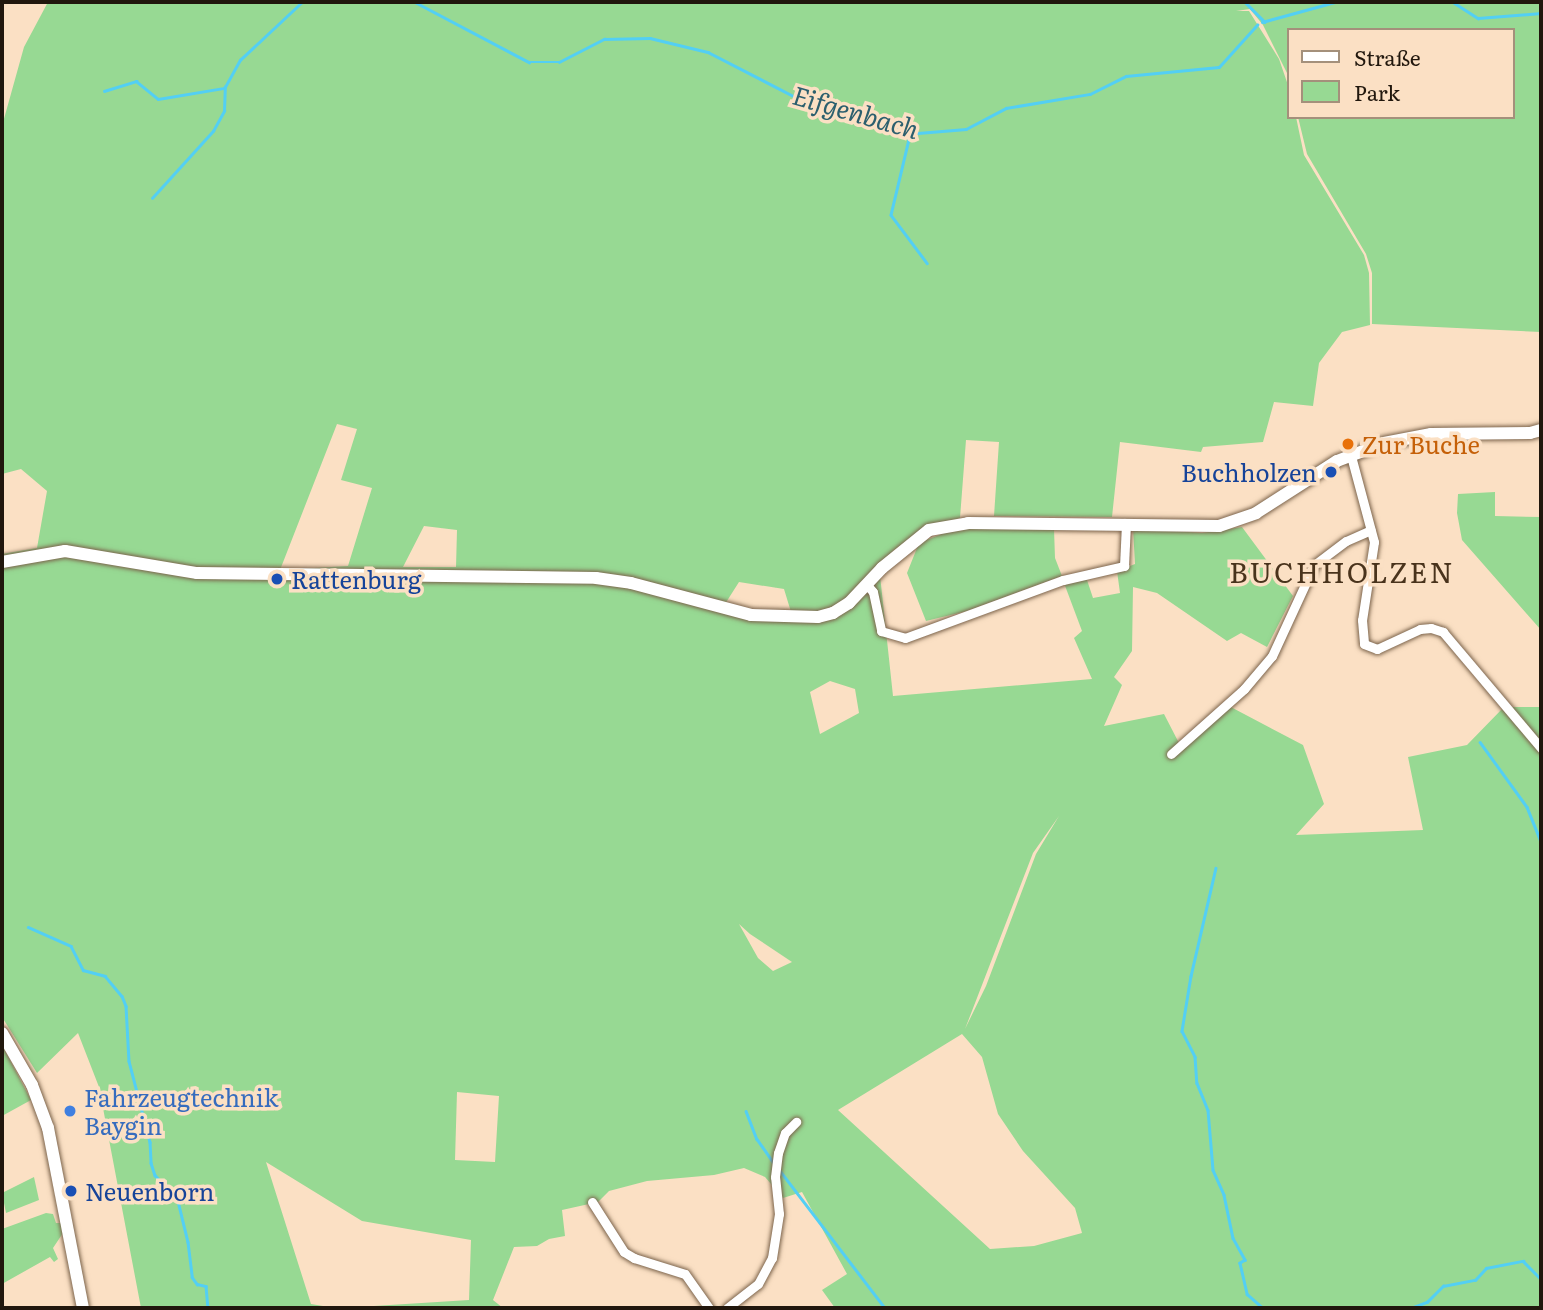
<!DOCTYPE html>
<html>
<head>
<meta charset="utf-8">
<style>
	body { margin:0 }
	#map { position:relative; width:1543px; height:1310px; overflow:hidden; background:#fbe0c4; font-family:Literata,serif }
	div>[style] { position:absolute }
	.green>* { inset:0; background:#97d993 }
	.stream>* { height:2.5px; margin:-1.25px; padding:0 1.25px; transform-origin:1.25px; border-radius:1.25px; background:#53cff4 }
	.roads { filter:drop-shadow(0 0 2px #7c644c) drop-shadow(0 0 2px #7c644c) }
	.street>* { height:9px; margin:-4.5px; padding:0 4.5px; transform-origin:4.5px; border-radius:4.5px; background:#fff }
	.secondary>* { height:12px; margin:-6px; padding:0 6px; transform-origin:6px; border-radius:6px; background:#fff }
	.dots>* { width:19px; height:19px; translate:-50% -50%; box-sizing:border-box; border:4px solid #fbe0c4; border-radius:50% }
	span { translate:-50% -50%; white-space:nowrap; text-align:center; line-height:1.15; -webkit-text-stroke:7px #fbe0c4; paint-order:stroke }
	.food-label { font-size:24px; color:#c56008 }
	.left { translate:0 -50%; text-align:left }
	.transit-label { font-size:24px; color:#164399 }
	.right { translate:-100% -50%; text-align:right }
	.shop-label { font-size:24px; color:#366cbe }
	.water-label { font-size:26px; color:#2c5f6e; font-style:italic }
	.quarter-label { font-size:28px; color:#49331c; letter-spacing:2px }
	.frame { position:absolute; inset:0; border:4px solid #21170d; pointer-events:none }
	.legend { position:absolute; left:1287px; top:28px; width:228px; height:91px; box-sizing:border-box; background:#fbe0c4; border:2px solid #a4907b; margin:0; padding:9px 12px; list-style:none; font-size:21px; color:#21170d }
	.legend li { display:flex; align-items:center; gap:14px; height:35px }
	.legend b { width:35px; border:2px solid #a4907b }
</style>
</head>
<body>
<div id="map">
	<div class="green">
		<div style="clip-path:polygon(evenodd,48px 2px,1541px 2px,1541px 332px,1372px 324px,1372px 273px,1366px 254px,1307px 154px,1298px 117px,1513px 117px,1513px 30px,1289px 30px,1289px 77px,1263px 25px,1250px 9px,1236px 11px,1249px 11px,1279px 59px,1289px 88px,1289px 117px,1296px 117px,1304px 155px,1364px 255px,1369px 273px,1370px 325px,1342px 332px,1319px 363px,1313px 406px,1274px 402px,1263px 442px,1203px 447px,1201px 452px,1120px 442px,1112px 517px,994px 516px,999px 442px,966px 440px,960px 518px,928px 527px,894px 550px,879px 566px,893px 696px,1092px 679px,1074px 638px,1082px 631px,1064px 583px,1086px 577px,1093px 598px,1120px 593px,1117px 571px,1135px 564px,1133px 528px,1202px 533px,1242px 527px,1293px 596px,1267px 647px,1241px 633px,1227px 641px,1157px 593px,1133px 587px,1132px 651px,1114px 677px,1122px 685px,1104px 726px,1164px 714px,1180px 745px,1227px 705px,1303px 745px,1324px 804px,1296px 835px,1423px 830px,1408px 757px,1467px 745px,1502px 709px,1541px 753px,1541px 1308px,835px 1308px,822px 1290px,847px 1274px,802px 1192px,783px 1198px,765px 1177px,744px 1168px,714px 1175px,647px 1181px,609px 1191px,598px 1202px,562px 1210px,565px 1236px,549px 1239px,537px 1246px,514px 1247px,493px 1300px,503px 1308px,342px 1308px,469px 1300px,471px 1240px,362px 1221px,266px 1162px,311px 1304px,335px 1308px,141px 1308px,99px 1087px,78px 1033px,37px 1073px,2px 1017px,2px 554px,37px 548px,47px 491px,21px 469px,2px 474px,2px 126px,24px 47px,48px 2px,337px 424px,357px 429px,341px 480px,372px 488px,348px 566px,280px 570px,337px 424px,48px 2px,424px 526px,457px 530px,456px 567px,403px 567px,424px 526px,48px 2px,739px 582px,784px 589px,791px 612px,760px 613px,725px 604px,739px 582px,48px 2px,830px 681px,855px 689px,859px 713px,820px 734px,810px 692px,830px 681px,48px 2px,1059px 816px,1036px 854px,986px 986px,965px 1029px,1033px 853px,1059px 816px,48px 2px,739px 924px,750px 934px,792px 962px,773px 971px,758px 958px,739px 924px,48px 2px,962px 1034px,982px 1057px,998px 1114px,1023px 1151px,1075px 1208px,1082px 1233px,1034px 1246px,990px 1249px,838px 1110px,962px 1034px,48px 2px,457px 1092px,499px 1096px,495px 1162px,455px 1160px,457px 1092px)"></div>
		<div style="clip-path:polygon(1495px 492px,1495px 516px,1541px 517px,1541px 630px,1462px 540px,1457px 513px,1458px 494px)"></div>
		<div style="clip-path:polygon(962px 526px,1054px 529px,1055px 558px,1062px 576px,967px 611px,926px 621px,907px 573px,919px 543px)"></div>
		<div style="clip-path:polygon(1508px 707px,1541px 707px,1541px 744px)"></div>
		<div style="clip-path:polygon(2px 1045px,31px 1100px,2px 1116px)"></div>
		<div style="clip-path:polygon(34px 1177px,39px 1200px,6px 1213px,2px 1193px)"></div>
		<div style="clip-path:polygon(46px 1213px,53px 1214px,56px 1223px,61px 1223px,63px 1233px,53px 1248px,58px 1259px,54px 1262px,50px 1257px,2px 1284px,2px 1229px)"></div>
	</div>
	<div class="stream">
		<div style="left:415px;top:2px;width:129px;rotate:27.8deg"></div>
		<div style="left:529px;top:62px;width:30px"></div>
		<div style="left:559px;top:62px;width:51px;rotate:-27.1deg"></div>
		<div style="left:604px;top:39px;width:46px;rotate:-1.2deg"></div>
		<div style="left:650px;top:38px;width:60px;rotate:13.6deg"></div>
		<div style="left:708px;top:52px;width:107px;rotate:27.3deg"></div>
		<div style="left:803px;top:101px;width:119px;rotate:15.5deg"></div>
		<div style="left:918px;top:133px;width:48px;rotate:-4.8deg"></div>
		<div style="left:966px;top:129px;width:45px;rotate:-27.7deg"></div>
		<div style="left:1006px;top:108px;width:85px;rotate:-9.5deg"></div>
		<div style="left:1090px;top:94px;width:40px;rotate:-26.6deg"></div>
		<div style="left:1126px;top:76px;width:93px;rotate:-5.5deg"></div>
		<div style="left:1219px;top:67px;width:57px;rotate:-47.9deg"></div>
		<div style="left:1245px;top:2px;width:28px;rotate:45deg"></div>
		<div style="left:1453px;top:2px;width:30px;rotate:33deg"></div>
		<div style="left:1478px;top:18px;width:63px;rotate:-4.5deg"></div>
		<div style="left:1262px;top:22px;width:76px;rotate:-15.3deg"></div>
		<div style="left:104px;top:91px;width:34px;rotate:-17deg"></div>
		<div style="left:136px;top:81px;width:28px;rotate:39deg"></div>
		<div style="left:158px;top:99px;width:67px;rotate:-9.5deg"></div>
		<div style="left:911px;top:131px;width:86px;rotate:103.4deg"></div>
		<div style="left:891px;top:215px;width:60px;rotate:53.1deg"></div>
		<div style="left:152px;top:198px;width:91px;rotate:-47.7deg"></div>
		<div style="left:213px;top:131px;width:23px;rotate:-61deg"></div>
		<div style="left:224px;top:111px;width:24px;rotate:-88deg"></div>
		<div style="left:225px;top:87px;width:31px;rotate:-61deg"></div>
		<div style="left:240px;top:60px;width:85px;rotate:-43.1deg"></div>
		<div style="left:1480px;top:742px;width:80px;rotate:54.1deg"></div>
		<div style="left:1527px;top:807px;width:37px;rotate:68deg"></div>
		<div style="left:1216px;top:868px;width:111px;rotate:103deg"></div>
		<div style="left:1191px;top:976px;width:56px;rotate:99.3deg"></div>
		<div style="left:1182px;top:1031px;width:29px;rotate:63deg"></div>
		<div style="left:1195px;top:1057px;width:26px;rotate:86deg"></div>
		<div style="left:1197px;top:1083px;width:29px;rotate:68deg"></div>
		<div style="left:1208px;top:1110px;width:60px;rotate:85.2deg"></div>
		<div style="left:1213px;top:1170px;width:27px;rotate:66deg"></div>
		<div style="left:1224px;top:1195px;width:44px;rotate:78.2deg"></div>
		<div style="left:1233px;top:1238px;width:25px;rotate:61deg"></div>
		<div style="left:1245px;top:1260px;width:6px;rotate:149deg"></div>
		<div style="left:1240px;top:1263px;width:32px;rotate:77deg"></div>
		<div style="left:1247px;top:1294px;width:21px;rotate:41deg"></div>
		<div style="left:28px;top:927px;width:47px;rotate:23.8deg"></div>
		<div style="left:71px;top:946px;width:27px;rotate:63deg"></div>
		<div style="left:83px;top:970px;width:23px;rotate:15deg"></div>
		<div style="left:105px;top:976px;width:26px;rotate:50deg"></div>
		<div style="left:122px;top:996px;width:11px;rotate:68deg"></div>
		<div style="left:126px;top:1006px;width:55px;rotate:86.9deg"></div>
		<div style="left:129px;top:1061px;width:84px;rotate:75.5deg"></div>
		<div style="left:150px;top:1142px;width:21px;rotate:87deg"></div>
		<div style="left:151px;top:1163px;width:13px;rotate:72deg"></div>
		<div style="left:155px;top:1175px;width:35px;rotate:49deg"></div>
		<div style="left:178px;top:1201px;width:42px;rotate:76.3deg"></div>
		<div style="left:188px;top:1242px;width:35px;rotate:83deg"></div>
		<div style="left:192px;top:1277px;width:9px;rotate:54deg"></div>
		<div style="left:197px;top:1284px;width:9px;rotate:13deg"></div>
		<div style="left:206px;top:1286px;width:22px;rotate:85deg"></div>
		<div style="left:746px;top:1111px;width:30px;rotate:69deg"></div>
		<div style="left:757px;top:1139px;width:29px;rotate:55deg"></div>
		<div style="left:778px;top:1168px;width:176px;rotate:52.6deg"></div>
		<div style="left:1411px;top:1308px;width:17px;rotate:-21deg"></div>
		<div style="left:1427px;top:1302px;width:23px;rotate:-45deg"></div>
		<div style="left:1443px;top:1286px;width:33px;rotate:-11deg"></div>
		<div style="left:1475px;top:1280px;width:16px;rotate:-47deg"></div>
		<div style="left:1486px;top:1268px;width:38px;rotate:-11deg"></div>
		<div style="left:1523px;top:1261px;width:25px;rotate:45deg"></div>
	</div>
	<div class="roads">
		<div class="street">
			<div style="left:1351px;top:456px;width:89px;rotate:75deg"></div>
			<div style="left:1374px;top:542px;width:79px;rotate:98.7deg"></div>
			<div style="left:1362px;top:620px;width:24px;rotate:85deg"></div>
			<div style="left:1364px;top:644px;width:14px;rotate:21deg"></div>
			<div style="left:1377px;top:649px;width:47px;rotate:-24.9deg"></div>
			<div style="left:1420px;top:629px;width:11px;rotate:-5deg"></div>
			<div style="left:1431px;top:628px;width:13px;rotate:18deg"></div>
			<div style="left:1443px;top:632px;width:152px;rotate:49.8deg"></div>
			<div style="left:867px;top:585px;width:9px;rotate:49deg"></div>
			<div style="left:873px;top:592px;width:40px;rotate:78deg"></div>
			<div style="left:881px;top:631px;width:25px;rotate:16deg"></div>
			<div style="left:905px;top:638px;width:168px;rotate:-20.2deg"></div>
			<div style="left:1063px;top:580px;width:63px;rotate:-12.9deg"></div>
			<div style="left:1124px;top:566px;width:43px;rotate:-87.3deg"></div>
			<div style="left:1171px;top:754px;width:98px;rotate:-41.7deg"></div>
			<div style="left:1244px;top:689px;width:43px;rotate:-49.7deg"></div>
			<div style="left:1272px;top:656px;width:100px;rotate:-65.2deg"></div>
			<div style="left:1314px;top:565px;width:40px;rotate:-37deg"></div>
			<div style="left:1346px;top:541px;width:27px;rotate:-24deg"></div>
			<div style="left:592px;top:1202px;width:59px;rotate:57.4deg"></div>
			<div style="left:624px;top:1252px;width:12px;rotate:31deg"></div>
			<div style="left:634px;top:1258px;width:53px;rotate:17.4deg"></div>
			<div style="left:685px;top:1274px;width:42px;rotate:54.8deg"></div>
			<div style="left:727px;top:1308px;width:39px;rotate:-38deg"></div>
			<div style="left:758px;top:1284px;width:30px;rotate:-62deg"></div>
			<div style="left:772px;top:1258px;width:45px;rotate:-81deg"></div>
			<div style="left:779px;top:1214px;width:37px;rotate:-96deg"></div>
			<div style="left:775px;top:1177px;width:24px;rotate:-83deg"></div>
			<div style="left:778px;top:1153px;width:21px;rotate:-71deg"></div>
			<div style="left:785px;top:1133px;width:16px;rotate:-45deg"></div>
		</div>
		<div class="secondary">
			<div style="left:2px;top:562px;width:64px;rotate:-9.9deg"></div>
			<div style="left:65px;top:551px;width:134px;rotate:9.5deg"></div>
			<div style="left:197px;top:573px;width:399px;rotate:0.7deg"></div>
			<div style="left:596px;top:578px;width:35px;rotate:8deg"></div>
			<div style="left:631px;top:583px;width:124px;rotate:14.9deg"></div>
			<div style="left:751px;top:615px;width:67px;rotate:1.7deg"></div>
			<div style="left:818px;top:617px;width:16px;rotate:-15deg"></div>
			<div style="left:833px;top:613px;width:19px;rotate:-32deg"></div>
			<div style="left:849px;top:603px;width:48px;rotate:-46.7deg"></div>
			<div style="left:882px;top:568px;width:60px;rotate:-39deg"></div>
			<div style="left:929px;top:530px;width:40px;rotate:-10deg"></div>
			<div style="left:968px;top:523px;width:251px;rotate:0.7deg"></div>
			<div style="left:1219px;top:526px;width:39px;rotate:-19deg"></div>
			<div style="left:1256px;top:513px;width:96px;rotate:-32.7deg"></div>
			<div style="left:1337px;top:461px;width:50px;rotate:-21deg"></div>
			<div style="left:1384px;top:443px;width:48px;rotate:-10.8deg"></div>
			<div style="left:1431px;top:434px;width:99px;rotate:-0.6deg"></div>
			<div style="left:1530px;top:433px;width:11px;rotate:-15deg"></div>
			<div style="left:2px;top:1033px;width:60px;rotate:60deg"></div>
			<div style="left:32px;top:1085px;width:46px;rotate:69.6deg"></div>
			<div style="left:48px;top:1128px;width:183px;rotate:79deg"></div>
		</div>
	</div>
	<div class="dots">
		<div style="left:1348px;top:444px;background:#e8710a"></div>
		<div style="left:1331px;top:472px;background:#1a4fb4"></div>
		<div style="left:277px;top:579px;background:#1a4fb4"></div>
		<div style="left:70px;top:1111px;background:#3f7fe0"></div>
		<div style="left:71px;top:1191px;background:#1a4fb4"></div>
	</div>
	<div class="food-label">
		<span class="left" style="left:1362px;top:444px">Zur Buche</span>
	</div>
	<div class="transit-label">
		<span class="right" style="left:1317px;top:472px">Buchholzen</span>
		<span class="left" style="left:291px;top:579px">Rattenburg</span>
		<span class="left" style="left:85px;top:1191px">Neuenborn</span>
	</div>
	<div class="shop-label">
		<span class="left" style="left:84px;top:1111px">Fahrzeugtechnik<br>Baygin</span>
	</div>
	<div class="water-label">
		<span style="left:856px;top:111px;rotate:16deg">Eifgenbach</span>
	</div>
	<div class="quarter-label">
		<span style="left:1342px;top:571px">BUCHHOLZEN</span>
	</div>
	<div class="frame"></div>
	<ul class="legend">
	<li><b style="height:9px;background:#fff"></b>Straße</li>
	<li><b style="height:19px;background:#97d993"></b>Park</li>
	</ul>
</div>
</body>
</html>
